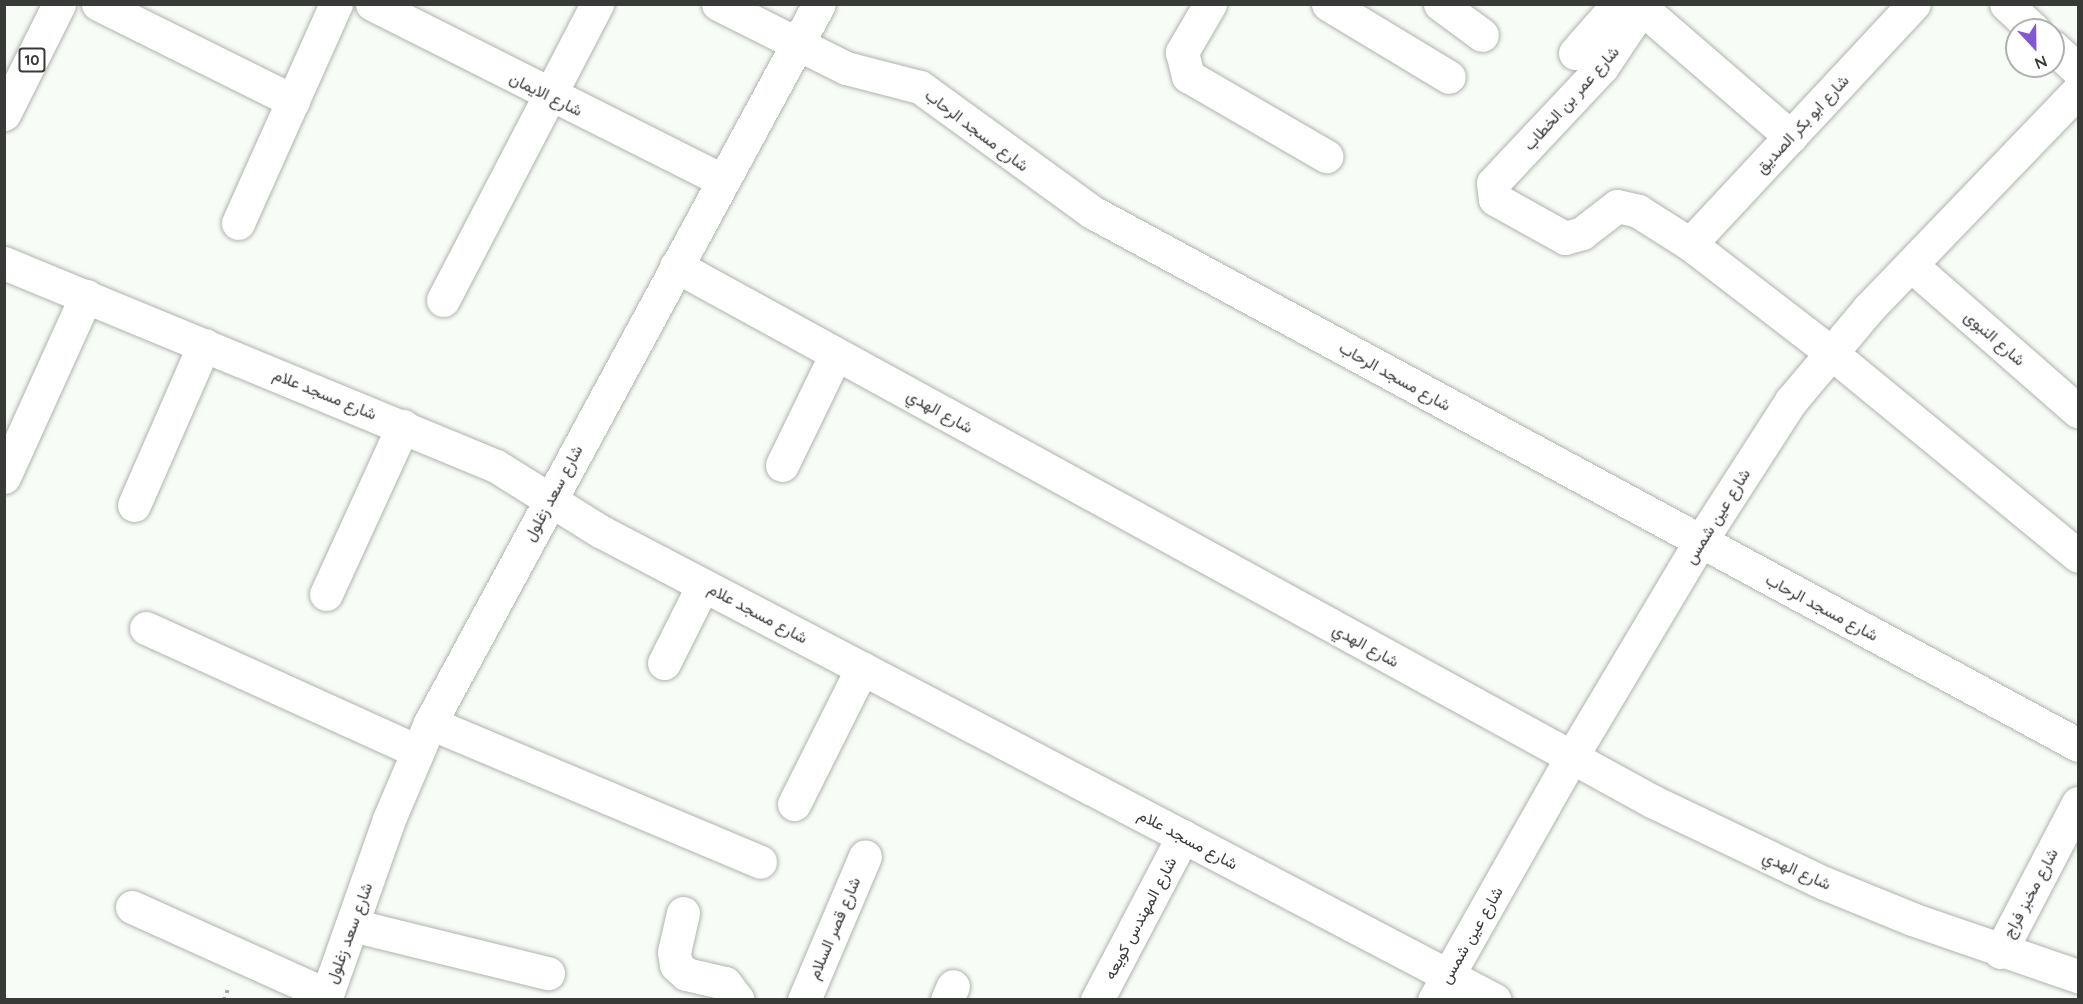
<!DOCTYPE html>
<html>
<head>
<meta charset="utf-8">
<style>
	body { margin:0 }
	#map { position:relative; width:2083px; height:1004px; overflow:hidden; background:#f8fcf6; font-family:Quicksand,Vazirmatn,sans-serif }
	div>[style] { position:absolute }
	.path>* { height:4px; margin-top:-2px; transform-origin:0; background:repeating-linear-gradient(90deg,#a8aca7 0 3px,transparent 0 7.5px) }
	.roads { filter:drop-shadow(0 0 2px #afb3ae) drop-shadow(0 0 2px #afb3ae) }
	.minor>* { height:33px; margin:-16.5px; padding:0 16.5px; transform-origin:16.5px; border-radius:16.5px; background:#fff }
	.major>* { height:33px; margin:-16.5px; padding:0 16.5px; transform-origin:16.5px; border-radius:16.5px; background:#fff }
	span { translate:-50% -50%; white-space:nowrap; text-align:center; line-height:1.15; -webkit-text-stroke:4.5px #fff; paint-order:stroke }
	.shield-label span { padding:2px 4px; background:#fff; border:2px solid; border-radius:4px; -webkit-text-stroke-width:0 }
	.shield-label { font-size:15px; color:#383a38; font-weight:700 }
	.street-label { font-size:16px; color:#383a38 }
	.frame { position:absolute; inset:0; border:6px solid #383a38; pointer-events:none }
	.north { position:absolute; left:2005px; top:18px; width:60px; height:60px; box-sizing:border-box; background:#fff; border:2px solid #afb0af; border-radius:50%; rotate:158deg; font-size:16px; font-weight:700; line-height:24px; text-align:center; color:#383a38 }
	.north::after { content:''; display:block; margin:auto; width:21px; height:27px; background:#8357d1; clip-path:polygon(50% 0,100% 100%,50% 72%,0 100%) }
</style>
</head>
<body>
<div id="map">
	<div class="path">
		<div style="left:224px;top:1000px;width:15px;rotate:-70deg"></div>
	</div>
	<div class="roads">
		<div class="minor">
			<div style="left:98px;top:4px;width:218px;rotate:26.4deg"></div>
			<div style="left:372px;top:4px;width:392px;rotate:26.7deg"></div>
			<div style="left:718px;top:4px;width:143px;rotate:26.6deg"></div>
			<div style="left:846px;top:68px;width:76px;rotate:14.4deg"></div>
			<div style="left:920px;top:87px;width:213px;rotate:36deg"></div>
			<div style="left:1092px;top:212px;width:1121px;rotate:28.39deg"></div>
			<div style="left:1210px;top:4px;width:56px;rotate:120.3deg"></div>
			<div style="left:1182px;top:52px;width:25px;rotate:76deg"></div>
			<div style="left:1188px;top:76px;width:160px;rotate:30.1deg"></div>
			<div style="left:1328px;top:4px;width:141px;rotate:31.1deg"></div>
			<div style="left:1440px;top:4px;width:52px;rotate:36.4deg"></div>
			<div style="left:1637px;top:4px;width:203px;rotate:40.8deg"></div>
			<div style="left:1644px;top:4px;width:76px;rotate:123.7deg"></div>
			<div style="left:1602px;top:67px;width:159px;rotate:133.2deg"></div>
			<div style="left:1493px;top:183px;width:16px;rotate:83deg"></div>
			<div style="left:1495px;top:199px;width:80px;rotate:29.1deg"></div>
			<div style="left:1565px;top:238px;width:18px;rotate:-16deg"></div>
			<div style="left:1582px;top:233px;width:44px;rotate:-37.6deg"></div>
			<div style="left:1617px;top:206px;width:22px;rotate:13deg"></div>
			<div style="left:1638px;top:211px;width:62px;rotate:32.4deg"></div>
			<div style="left:1690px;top:244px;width:177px;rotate:37.6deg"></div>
			<div style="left:1830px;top:352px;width:321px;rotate:39.4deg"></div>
			<div style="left:2006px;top:4px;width:38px;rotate:43deg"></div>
			<div style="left:2053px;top:47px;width:34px;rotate:43deg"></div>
			<div style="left:1575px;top:53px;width:65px;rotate:-48.7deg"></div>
			<div style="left:238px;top:223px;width:240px;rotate:-65.9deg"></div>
			<div style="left:1690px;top:244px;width:328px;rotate:-47deg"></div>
			<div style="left:4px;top:263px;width:532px;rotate:22.42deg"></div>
			<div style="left:496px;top:466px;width:123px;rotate:32deg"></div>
			<div style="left:600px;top:531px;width:1010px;rotate:27.66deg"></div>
			<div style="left:1911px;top:265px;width:222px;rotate:41.2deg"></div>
			<div style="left:676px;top:266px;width:1115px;rotate:28.73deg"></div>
			<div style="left:1654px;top:802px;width:188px;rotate:25.5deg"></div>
			<div style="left:1824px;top:883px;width:95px;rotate:22.2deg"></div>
			<div style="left:1912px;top:919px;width:176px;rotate:19deg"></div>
			<div style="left:443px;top:300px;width:334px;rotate:-62.5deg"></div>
			<div style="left:782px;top:465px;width:123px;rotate:-64.1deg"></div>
			<div style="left:4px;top:477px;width:199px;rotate:-65.6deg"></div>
			<div style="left:134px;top:505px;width:175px;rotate:-66.4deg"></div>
			<div style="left:326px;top:594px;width:185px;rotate:-65.4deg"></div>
			<div style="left:146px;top:628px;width:298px;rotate:24.4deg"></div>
			<div style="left:664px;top:663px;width:87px;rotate:-63.4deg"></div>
			<div style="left:430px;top:723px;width:358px;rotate:22.8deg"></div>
			<div style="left:794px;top:804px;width:152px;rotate:-63.4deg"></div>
			<div style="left:132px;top:907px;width:214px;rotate:24.3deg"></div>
			<div style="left:683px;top:913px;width:40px;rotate:103deg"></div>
			<div style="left:674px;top:952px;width:13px;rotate:81deg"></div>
			<div style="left:676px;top:965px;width:13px;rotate:42deg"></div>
			<div style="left:686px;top:974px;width:40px;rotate:13deg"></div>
			<div style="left:725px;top:983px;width:21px;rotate:53deg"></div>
			<div style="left:352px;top:925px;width:202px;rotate:13.8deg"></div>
			<div style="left:2000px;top:952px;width:168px;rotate:-62.4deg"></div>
			<div style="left:325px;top:1000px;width:192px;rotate:-70.5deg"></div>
			<div style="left:389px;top:819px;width:104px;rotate:-66.9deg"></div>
			<div style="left:430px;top:723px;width:817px;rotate:-61.59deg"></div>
			<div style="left:804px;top:1000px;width:156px;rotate:-67deg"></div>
			<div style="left:947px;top:1000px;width:15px;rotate:-67deg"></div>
			<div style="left:1097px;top:1000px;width:185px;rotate:-62.3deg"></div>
			<div style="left:1434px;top:1000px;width:278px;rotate:-60.5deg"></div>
			<div style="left:1571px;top:758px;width:252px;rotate:-59.2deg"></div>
			<div style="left:1700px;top:542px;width:168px;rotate:-57.2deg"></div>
			<div style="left:1791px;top:401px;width:121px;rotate:-50deg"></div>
			<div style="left:1869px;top:308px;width:301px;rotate:-46.1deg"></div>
		</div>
		<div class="major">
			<div style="left:4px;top:114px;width:123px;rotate:-63.4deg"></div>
		</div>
	</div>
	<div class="shield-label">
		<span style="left:32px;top:60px">10</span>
	</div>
	<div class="street-label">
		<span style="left:546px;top:94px;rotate:26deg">شارع الايمان</span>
		<span style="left:1571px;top:98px;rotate:-48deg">شارع عمر بن الخطاب</span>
		<span style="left:1802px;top:124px;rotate:-47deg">شارع ابو بكر الصديق</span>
		<span style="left:977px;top:130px;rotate:37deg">شارع مسجد الرحاب</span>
		<span style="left:1995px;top:338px;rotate:41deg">شارع النبوى</span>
		<span style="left:1395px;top:376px;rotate:29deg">شارع مسجد الرحاب</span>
		<span style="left:325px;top:394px;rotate:22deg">شارع مسجد علام</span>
		<span style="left:940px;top:411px;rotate:29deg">شارع الهدي</span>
		<span style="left:553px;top:493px;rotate:-62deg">شارع سعد زغلول</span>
		<span style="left:1717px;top:516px;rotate:-58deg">شارع عين شمس</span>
		<span style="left:1822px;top:607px;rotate:28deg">شارع مسجد الرحاب</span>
		<span style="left:758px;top:613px;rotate:28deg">شارع مسجد علام</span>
		<span style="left:1366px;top:645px;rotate:29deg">شارع الهدي</span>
		<span style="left:1188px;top:839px;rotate:28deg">شارع مسجد علام</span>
		<span style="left:1797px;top:870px;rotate:24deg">شارع الهدي</span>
		<span style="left:2030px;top:893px;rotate:-62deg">شارع مخبز فراج</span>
		<span style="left:1140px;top:918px;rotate:-62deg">شارع المهندس كويعه</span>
		<span style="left:834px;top:928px;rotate:-67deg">شارع قصر السلام</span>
		<span style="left:349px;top:933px;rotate:-70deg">شارع سعد زغلول</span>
		<span style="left:1471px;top:935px;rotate:-60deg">شارع عين شمس</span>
	</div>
	<div class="frame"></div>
	<div class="north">N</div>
</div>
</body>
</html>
